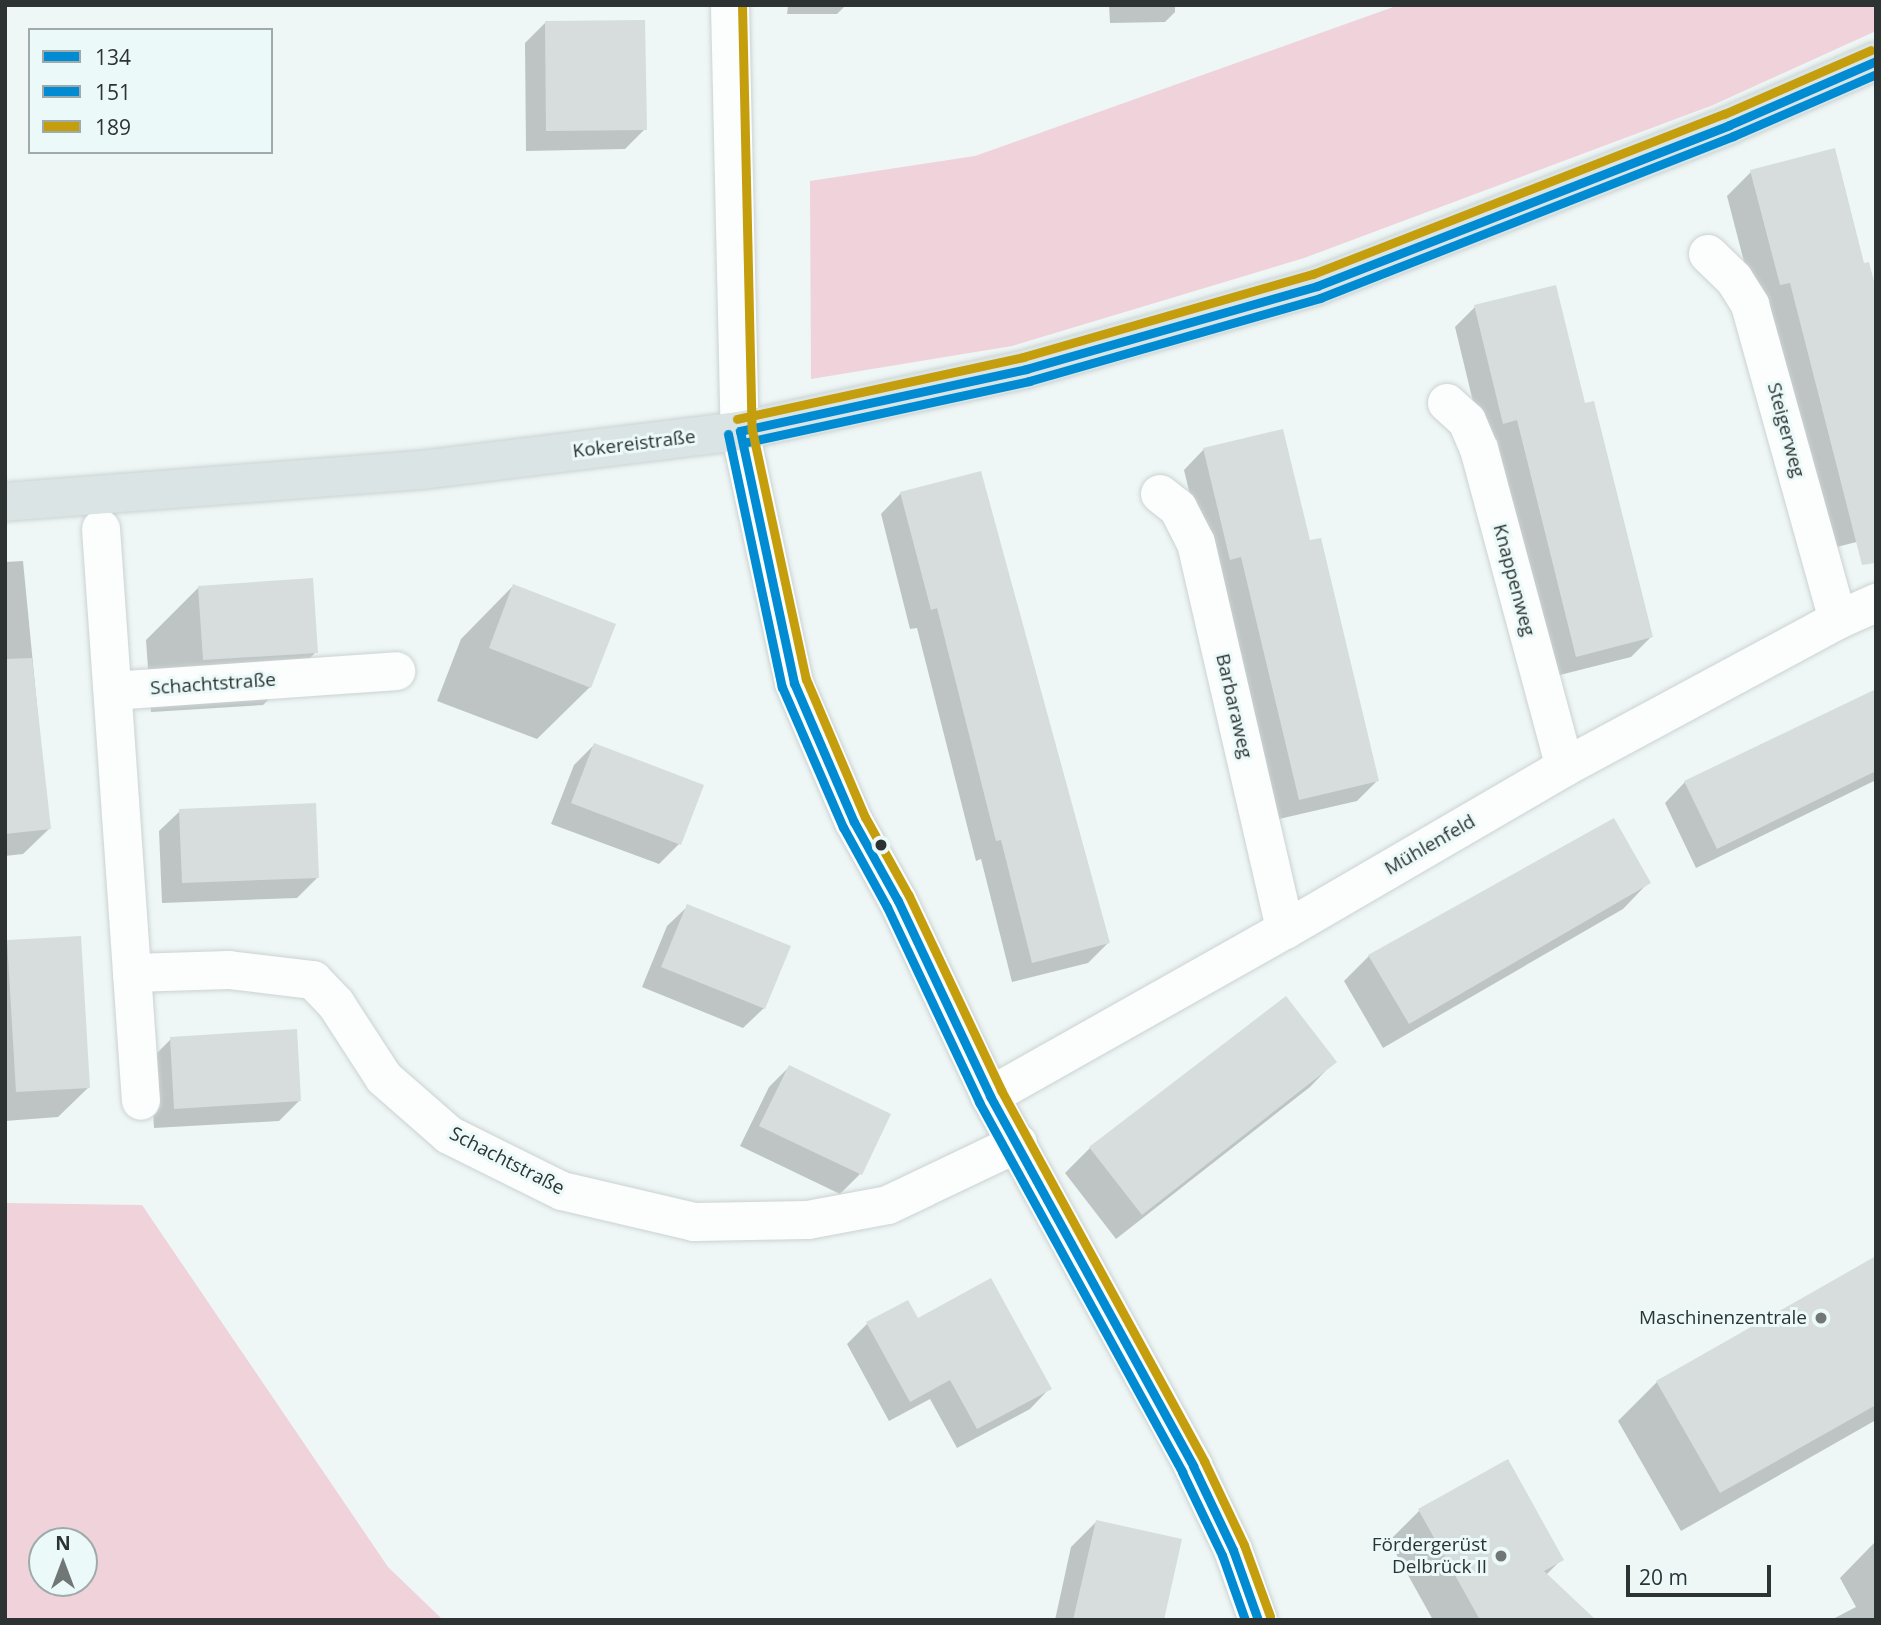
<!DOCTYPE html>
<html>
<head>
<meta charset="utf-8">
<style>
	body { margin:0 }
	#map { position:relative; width:1881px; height:1625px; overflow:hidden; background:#eef6f6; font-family:"Open Sans",sans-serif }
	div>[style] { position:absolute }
	.green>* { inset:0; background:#efd2da }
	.shadow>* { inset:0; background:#0003 }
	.building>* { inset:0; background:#d7dddd }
	.roads { filter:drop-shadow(0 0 2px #ccd2d2) drop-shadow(0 0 2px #ccd2d2) }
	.minor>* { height:38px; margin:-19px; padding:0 19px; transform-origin:19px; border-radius:19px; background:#fcfefe }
	.major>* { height:38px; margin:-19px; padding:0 19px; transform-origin:19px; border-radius:19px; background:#dae4e4 }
	.bus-1>* { height:9px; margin:-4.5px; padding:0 4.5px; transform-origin:4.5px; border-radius:4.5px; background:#008bd2 }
	.bus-2>* { height:9px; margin:-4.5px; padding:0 4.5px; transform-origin:4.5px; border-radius:4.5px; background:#008bd2 }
	.bus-3>* { height:9px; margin:-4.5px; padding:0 4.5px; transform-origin:4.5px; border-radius:4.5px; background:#c49e0d }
	.dots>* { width:19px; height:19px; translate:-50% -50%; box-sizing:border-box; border:4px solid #ebfaf9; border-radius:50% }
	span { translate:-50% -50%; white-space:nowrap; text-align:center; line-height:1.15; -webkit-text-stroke:6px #ebfaf9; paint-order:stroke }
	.street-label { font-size:19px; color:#2d3333 }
	.poi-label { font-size:19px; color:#2d3333 }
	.right { translate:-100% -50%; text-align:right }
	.frame { position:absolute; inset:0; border:7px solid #2d3333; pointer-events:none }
	.legend { position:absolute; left:28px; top:28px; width:245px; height:126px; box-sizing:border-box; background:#ebfaf9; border:2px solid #9faaaa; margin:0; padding:9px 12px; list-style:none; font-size:21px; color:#2d3333 }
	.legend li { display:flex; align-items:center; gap:14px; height:35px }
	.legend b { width:35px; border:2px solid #9faaaa }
	.north { position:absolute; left:28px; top:1527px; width:70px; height:70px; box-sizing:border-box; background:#ebfaf9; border:2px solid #9faaaa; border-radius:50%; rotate:0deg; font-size:19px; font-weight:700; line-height:28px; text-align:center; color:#2d3333 }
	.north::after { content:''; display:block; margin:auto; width:24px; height:32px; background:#717777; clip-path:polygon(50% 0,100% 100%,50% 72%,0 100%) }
	.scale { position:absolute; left:1626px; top:1565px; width:145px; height:32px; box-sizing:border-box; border:4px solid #2d3333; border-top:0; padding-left:9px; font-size:21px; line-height:24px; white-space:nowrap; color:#2d3333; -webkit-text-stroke:5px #ebfaf9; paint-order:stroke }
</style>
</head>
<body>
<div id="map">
	<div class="green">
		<div style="clip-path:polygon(1399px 5px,1876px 5px,1876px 31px,1713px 105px,1304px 258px,1012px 346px,811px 379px,810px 181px,975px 156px)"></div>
		<div style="clip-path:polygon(evenodd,5px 1203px,142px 1205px,388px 1567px,443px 1620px,5px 1620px,5px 1203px,42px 1541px,84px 1541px,84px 1583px,42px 1583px,42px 1541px)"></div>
	</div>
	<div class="shadow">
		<div style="clip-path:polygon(780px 5px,846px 5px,837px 14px,787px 14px,788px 6px)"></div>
		<div style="clip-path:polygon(1109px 5px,1175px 5px,1175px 12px,1165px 22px,1110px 23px)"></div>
		<div style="clip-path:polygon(545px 23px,645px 129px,625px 149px,526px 151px,525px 43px)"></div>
		<div style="clip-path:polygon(1833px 150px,1876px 537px,1829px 549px,1756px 308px,1727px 196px,1751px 172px)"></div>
		<div style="clip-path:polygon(1475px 307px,1584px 405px,1651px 637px,1631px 657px,1556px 676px,1497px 440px,1483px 443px,1455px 327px)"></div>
		<div style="clip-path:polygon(1204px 449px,1308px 542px,1377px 781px,1357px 801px,1279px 819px,1210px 579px,1184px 470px)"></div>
		<div style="clip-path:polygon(901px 493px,1108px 943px,1088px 963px,1012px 982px,981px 859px,976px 861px,917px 628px,910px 629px,881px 514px)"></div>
		<div style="clip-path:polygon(23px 561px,49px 829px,23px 854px,5px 856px,5px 562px)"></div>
		<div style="clip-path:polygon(513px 586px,590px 687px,537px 739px,437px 701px,461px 639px)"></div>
		<div style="clip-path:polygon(199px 587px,316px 652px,263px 705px,151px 712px,146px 640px)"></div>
		<div style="clip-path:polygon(1876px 690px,1876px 780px,1696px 868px,1665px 803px,1685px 782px)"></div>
		<div style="clip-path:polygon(594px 745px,679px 844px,659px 864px,551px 824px,574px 765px)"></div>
		<div style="clip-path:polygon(180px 811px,318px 877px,297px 898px,162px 903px,159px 831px)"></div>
		<div style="clip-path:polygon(1648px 883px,1623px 909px,1383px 1048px,1344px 981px,1369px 956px)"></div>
		<div style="clip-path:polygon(688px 906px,764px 1008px,743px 1028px,642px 987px,667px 926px)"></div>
		<div style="clip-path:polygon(8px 942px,89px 1087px,58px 1117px,5px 1121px,5px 945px)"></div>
		<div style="clip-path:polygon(171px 1039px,299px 1101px,279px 1121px,154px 1128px,150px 1060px)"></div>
		<div style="clip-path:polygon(1335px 1061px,1310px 1087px,1116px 1239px,1065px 1173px,1090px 1148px)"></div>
		<div style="clip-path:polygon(789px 1067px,860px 1174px,840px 1194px,740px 1146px,769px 1087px)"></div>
		<div style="clip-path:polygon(1876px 1258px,1876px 1420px,1681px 1531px,1618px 1421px,1657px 1382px)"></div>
		<div style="clip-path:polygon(917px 1320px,1050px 1388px,1030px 1409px,957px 1448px,930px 1399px,889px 1421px,847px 1344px,867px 1324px)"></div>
		<div style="clip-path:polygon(1507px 1462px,1562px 1559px,1532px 1589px,1489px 1607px,1477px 1620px,1433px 1620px,1389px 1541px,1419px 1511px)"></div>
		<div style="clip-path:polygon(1096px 1522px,1162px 1620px,1055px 1620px,1071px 1547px)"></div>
		<div style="clip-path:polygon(1875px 1542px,1876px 1620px,1831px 1620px,1856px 1607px,1840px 1578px)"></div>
	</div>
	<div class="building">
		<div style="clip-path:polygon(645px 20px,647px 130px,546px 131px,545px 21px)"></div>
		<div style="clip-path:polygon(1835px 148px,1864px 263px,1869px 262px,1876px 289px,1876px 563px,1862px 565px,1790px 283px,1780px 285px,1750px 170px)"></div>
		<div style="clip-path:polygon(1556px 285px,1585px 403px,1594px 401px,1653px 637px,1576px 657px,1517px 420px,1503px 424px,1474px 305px)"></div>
		<div style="clip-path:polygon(1283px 429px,1310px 540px,1321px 538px,1379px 781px,1299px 800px,1241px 557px,1230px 560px,1203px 448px)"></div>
		<div style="clip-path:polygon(981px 471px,1110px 943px,1032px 963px,1001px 840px,996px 841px,937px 608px,931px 610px,900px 492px)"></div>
		<div style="clip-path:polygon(313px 578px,318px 653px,203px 660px,198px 586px)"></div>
		<div style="clip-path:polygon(513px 584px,616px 624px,591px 688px,489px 648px)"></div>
		<div style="clip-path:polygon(32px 658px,51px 829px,5px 834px,5px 659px)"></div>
		<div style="clip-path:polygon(1876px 689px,1876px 771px,1717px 849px,1684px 781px)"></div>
		<div style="clip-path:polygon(594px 743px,704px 785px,681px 845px,571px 803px)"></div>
		<div style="clip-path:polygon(316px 803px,319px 878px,182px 883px,179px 809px)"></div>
		<div style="clip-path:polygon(1614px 818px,1651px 883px,1409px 1024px,1368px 955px)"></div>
		<div style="clip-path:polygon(687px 904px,791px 946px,765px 1009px,661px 967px)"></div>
		<div style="clip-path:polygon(81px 936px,90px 1088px,16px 1092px,7px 940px)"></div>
		<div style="clip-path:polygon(1286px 996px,1337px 1062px,1142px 1215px,1089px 1147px)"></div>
		<div style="clip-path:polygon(297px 1029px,301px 1101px,174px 1109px,170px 1037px)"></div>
		<div style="clip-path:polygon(789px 1065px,891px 1114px,862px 1175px,759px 1126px)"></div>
		<div style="clip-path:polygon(1876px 1256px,1876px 1405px,1720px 1493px,1656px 1381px)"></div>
		<div style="clip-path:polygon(991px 1278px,1052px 1389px,977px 1429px,950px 1380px,910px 1402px,866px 1322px,908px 1300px,918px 1318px)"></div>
		<div style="clip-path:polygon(1508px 1459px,1564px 1560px,1544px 1571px,1596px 1620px,1480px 1620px,1418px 1509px)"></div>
		<div style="clip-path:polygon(1096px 1520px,1182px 1539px,1164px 1620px,1073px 1620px)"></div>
	</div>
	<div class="roads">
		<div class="minor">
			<div style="left:730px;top:5px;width:426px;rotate:88.7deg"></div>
			<div style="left:740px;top:431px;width:258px;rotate:77.9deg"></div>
			<div style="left:794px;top:683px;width:151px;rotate:66.7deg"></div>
			<div style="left:854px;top:822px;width:90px;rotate:60.9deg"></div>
			<div style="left:898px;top:901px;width:216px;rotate:64.7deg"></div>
			<div style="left:990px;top:1096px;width:422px;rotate:61.2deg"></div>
			<div style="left:1193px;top:1466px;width:93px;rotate:64.5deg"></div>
			<div style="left:1233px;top:1550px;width:74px;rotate:70.3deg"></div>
			<div style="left:1708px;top:254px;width:36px;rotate:44deg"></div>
			<div style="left:1734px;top:279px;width:31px;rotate:58deg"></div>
			<div style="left:1750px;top:305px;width:327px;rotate:74.4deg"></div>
			<div style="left:1447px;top:403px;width:27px;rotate:42deg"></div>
			<div style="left:1467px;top:421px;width:30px;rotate:67deg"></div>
			<div style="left:1479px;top:449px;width:329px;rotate:74.9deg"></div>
			<div style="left:1160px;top:494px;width:23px;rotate:38deg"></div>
			<div style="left:1178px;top:508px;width:39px;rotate:63deg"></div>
			<div style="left:1196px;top:543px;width:397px;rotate:77deg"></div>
			<div style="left:101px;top:529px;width:445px;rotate:86deg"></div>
			<div style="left:132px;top:973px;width:97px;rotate:-1.8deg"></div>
			<div style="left:229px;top:970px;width:85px;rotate:6.8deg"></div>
			<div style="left:313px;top:980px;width:33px;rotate:46deg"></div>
			<div style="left:336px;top:1004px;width:88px;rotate:57deg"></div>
			<div style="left:384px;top:1078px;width:86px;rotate:41.2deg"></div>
			<div style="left:449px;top:1135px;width:126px;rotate:26.4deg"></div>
			<div style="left:562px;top:1191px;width:136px;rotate:13.2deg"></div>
			<div style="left:694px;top:1222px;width:114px;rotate:-1deg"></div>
			<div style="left:808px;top:1220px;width:81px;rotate:-10.6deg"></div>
			<div style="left:888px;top:1205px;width:144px;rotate:-25.5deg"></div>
			<div style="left:113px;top:691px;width:284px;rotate:-4deg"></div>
			<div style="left:132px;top:973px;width:128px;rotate:86deg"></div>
			<div style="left:990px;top:1096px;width:338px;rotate:-29.4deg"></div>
			<div style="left:1285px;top:930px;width:324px;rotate:-30.2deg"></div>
			<div style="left:1565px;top:767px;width:310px;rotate:-28.3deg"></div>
			<div style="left:1838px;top:620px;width:42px;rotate:-24.1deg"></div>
		</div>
		<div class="major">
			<div style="left:5px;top:502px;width:417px;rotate:-4.4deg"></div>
			<div style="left:421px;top:470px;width:321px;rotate:-7deg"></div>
			<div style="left:740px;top:431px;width:293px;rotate:-12.2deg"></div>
			<div style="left:1026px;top:369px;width:303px;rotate:-15.9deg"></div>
			<div style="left:1317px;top:286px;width:442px;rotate:-21.3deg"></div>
			<div style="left:1729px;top:125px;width:160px;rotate:-23.5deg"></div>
		</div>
	</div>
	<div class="bus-1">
		<div style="left:740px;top:431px;width:258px;rotate:77.9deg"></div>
		<div style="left:794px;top:683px;width:151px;rotate:66.7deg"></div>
		<div style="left:854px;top:822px;width:90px;rotate:60.9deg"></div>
		<div style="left:898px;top:901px;width:216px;rotate:64.7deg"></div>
		<div style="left:990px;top:1096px;width:422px;rotate:61.2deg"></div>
		<div style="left:1193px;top:1466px;width:93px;rotate:64.5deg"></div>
		<div style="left:1233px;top:1550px;width:74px;rotate:70.3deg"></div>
		<div style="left:740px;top:431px;width:293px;rotate:-12.2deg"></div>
		<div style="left:1026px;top:369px;width:303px;rotate:-15.9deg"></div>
		<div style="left:1317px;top:286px;width:442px;rotate:-21.3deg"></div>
		<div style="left:1729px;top:125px;width:160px;rotate:-23.5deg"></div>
	</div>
	<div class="bus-2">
		<div style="left:728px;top:434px;width:259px;rotate:78deg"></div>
		<div style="left:782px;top:687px;width:153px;rotate:66.5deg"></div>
		<div style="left:843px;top:827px;width:91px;rotate:61.2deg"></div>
		<div style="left:887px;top:907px;width:216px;rotate:64.7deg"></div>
		<div style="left:979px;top:1102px;width:422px;rotate:61.2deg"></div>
		<div style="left:1182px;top:1472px;width:92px;rotate:64.3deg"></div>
		<div style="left:1222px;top:1555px;width:69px;rotate:70.5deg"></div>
		<div style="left:743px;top:443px;width:293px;rotate:-12.2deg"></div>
		<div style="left:1029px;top:381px;width:303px;rotate:-15.9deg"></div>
		<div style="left:1320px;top:298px;width:444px;rotate:-21.4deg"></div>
		<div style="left:1733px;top:136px;width:156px;rotate:-23.4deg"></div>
	</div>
	<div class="bus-3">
		<div style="left:742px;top:5px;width:425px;rotate:88.7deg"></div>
		<div style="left:752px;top:430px;width:255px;rotate:77.8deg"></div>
		<div style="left:806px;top:679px;width:150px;rotate:66.9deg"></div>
		<div style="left:865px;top:817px;width:90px;rotate:60.9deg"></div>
		<div style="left:909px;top:896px;width:215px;rotate:64.6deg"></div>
		<div style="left:1001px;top:1090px;width:423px;rotate:61.3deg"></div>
		<div style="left:1204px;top:1461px;width:93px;rotate:64.5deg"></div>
		<div style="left:1244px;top:1545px;width:76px;rotate:69.9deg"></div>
		<div style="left:737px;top:419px;width:293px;rotate:-12.2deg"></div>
		<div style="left:1023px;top:357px;width:302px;rotate:-16deg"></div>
		<div style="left:1313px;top:274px;width:441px;rotate:-21.3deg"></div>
		<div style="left:1724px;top:114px;width:160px;rotate:-23.5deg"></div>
	</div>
	<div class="dots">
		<div style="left:881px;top:845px;background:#2d3333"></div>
		<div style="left:1821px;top:1318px;background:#717777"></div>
		<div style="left:1501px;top:1556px;background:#717777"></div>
	</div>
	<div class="street-label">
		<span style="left:1786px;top:430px;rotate:75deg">Steigerweg</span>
		<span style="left:634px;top:444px;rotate:-7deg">Kokereistraße</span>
		<span style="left:1514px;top:580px;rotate:75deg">Knappenweg</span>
		<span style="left:213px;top:684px;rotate:-4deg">Schachtstraße</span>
		<span style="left:1234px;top:706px;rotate:77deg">Barbaraweg</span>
		<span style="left:1430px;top:845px;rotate:-30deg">Mühlenfeld</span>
		<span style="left:507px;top:1161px;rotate:27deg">Schachtstraße</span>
	</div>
	<div class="poi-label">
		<span class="right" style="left:1807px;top:1318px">Maschinenzentrale</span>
		<span class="right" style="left:1487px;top:1556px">Fördergerüst<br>Delbrück II</span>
	</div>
	<div class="frame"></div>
	<ul class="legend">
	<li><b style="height:9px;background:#008bd2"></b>134</li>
	<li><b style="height:9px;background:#008bd2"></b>151</li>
	<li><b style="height:9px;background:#c49e0d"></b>189</li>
	</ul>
	<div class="north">N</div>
	<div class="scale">20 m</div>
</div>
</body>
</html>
